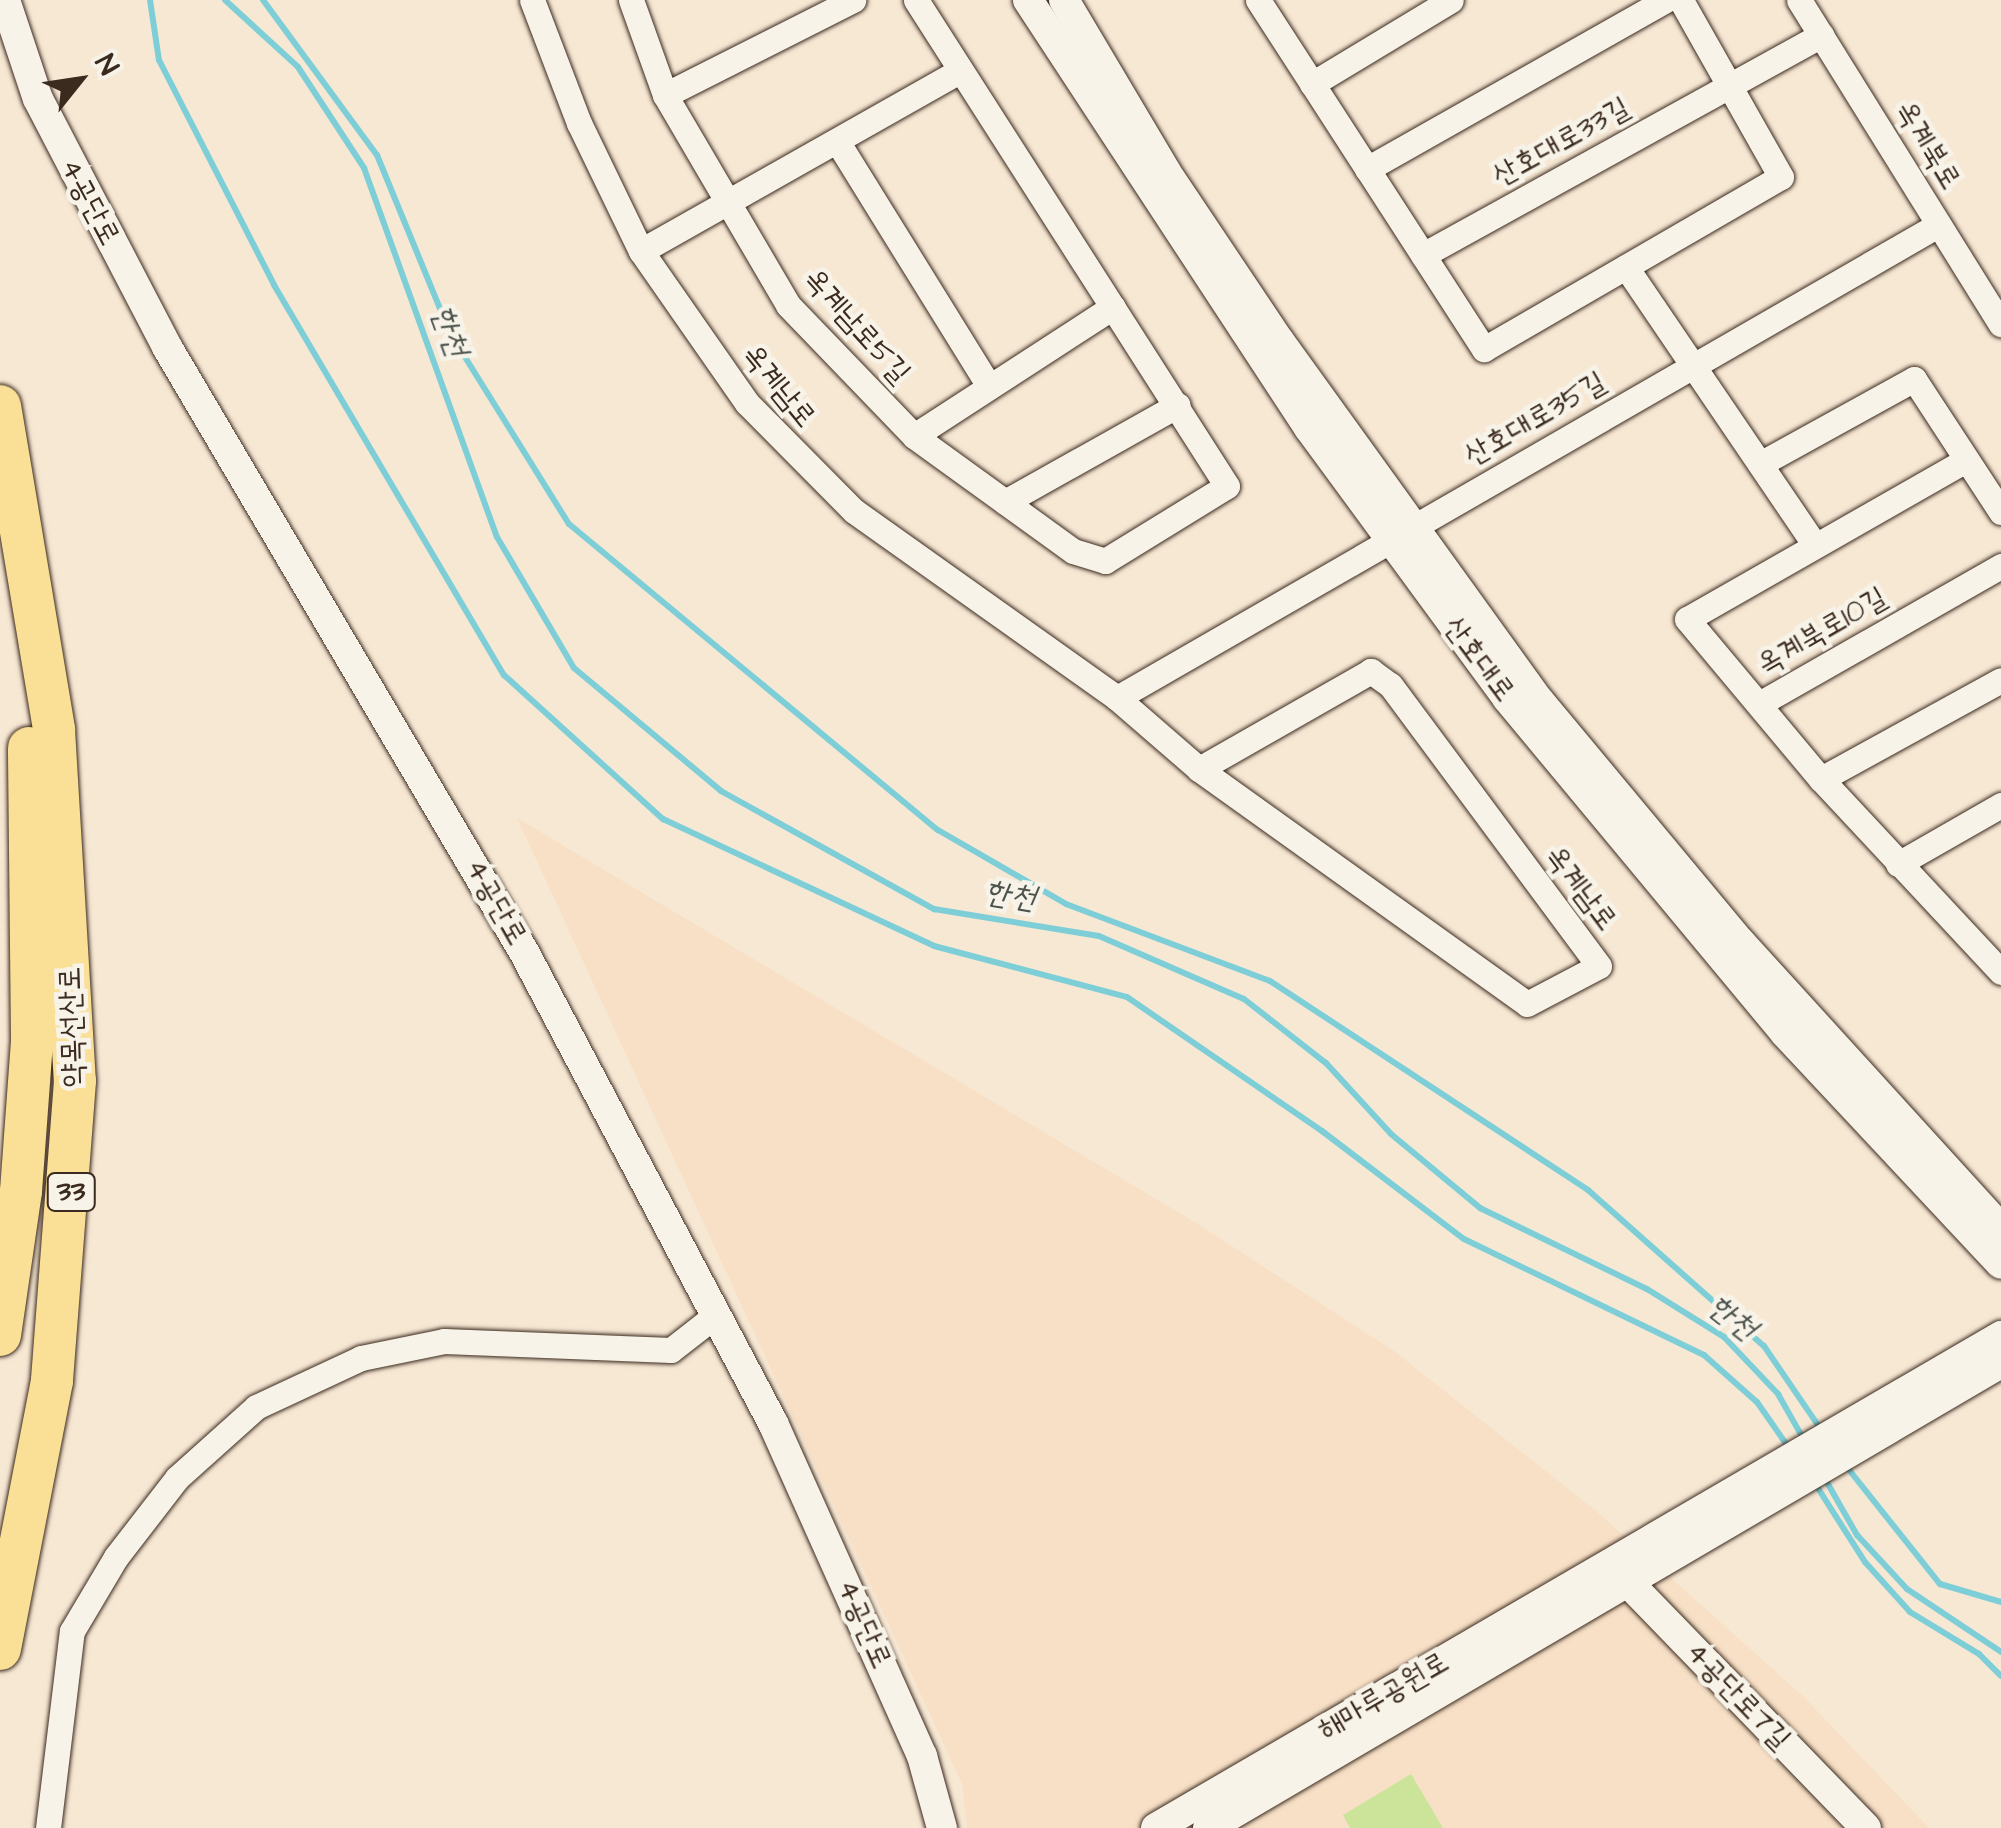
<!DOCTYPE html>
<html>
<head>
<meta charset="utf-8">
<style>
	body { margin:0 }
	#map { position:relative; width:2001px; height:1828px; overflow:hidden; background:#f7e8d4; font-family:"Architects Daughter","Poor Story",sans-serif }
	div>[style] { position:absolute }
	.built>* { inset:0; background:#f7e0c6 }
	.green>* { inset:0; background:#cbe49a }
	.stream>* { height:6px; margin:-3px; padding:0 3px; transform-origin:3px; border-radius:3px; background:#7eced8 }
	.roads { filter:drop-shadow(0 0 2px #3b2a1e) drop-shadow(0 0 2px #3b2a1e) }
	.minor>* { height:25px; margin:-12.5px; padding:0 12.5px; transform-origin:12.5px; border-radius:12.5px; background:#f7f3e8 }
	.tertiary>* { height:30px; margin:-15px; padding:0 15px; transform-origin:15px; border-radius:15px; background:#f7f3e8 }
	.trunk>* { height:42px; margin:-21px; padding:0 21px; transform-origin:21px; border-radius:21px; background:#fadf96 }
	span { translate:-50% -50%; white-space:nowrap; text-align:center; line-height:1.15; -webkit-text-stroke:9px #f7f3e8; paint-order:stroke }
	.shield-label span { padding:2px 8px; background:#f7f3e8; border:2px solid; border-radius:8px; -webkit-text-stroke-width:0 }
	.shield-label { font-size:28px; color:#3b2a1e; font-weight:700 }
	.street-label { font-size:30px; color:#3b2a1e }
	.water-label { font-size:32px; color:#4c534c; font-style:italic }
	.north { position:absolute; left:30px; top:30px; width:100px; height:100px; -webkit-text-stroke:8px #f7f3e8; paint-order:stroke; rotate:60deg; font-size:28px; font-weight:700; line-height:40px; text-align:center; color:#3b2a1e }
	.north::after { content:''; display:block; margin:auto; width:35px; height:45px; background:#3b2a1e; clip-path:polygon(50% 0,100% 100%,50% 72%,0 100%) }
</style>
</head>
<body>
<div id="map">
	<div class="built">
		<div style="clip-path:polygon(517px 818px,1193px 1221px,1394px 1351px,1595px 1510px,1804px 1697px,1929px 1828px,967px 1828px,962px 1784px)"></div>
	</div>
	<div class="green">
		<div style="clip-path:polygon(1411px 1774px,1443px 1828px,1350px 1828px,1343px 1815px)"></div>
	</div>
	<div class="stream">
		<div style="left:150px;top:0;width:61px;rotate:81.5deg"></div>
		<div style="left:159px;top:60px;width:253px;rotate:62.9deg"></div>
		<div style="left:274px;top:285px;width:453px;rotate:59.5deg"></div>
		<div style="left:504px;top:675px;width:215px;rotate:42.2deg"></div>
		<div style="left:663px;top:819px;width:299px;rotate:25.1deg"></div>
		<div style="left:934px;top:946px;width:200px;rotate:14.8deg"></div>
		<div style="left:1127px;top:997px;width:237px;rotate:34.5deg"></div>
		<div style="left:1322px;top:1131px;width:178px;rotate:37.3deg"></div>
		<div style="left:1464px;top:1239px;width:267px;rotate:25.8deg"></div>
		<div style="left:1704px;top:1355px;width:71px;rotate:41.6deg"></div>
		<div style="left:1757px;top:1402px;width:56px;rotate:55.2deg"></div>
		<div style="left:225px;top:0;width:99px;rotate:42.5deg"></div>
		<div style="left:298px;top:67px;width:121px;rotate:56.8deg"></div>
		<div style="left:364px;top:168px;width:392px;rotate:70.2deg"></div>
		<div style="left:497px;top:537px;width:152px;rotate:59.6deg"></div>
		<div style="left:574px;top:668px;width:192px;rotate:39.9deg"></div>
		<div style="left:721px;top:791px;width:244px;rotate:29deg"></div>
		<div style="left:934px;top:909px;width:167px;rotate:9.3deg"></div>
		<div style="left:1099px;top:936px;width:158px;rotate:23.5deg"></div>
		<div style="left:1244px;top:999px;width:104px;rotate:38deg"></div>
		<div style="left:1326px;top:1063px;width:96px;rotate:47.5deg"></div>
		<div style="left:1391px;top:1134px;width:116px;rotate:39.7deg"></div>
		<div style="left:1480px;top:1208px;width:186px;rotate:25.9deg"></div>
		<div style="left:1647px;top:1289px;width:91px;rotate:31.9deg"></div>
		<div style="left:1724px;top:1337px;width:79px;rotate:46.5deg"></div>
		<div style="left:1778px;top:1394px;width:53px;rotate:60.5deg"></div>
		<div style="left:263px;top:0;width:192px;rotate:53.7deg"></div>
		<div style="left:377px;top:155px;width:192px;rotate:67.7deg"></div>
		<div style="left:450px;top:333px;width:225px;rotate:58.1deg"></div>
		<div style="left:569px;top:524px;width:479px;rotate:39.7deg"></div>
		<div style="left:938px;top:830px;width:148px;rotate:30deg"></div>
		<div style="left:1066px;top:904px;width:218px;rotate:20.7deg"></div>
		<div style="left:1270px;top:981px;width:381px;rotate:33.3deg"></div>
		<div style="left:1588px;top:1190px;width:235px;rotate:41.6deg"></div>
		<div style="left:1764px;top:1346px;width:103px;rotate:55.7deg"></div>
		<div style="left:1846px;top:1466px;width:151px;rotate:51.5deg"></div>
		<div style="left:1940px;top:1584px;width:64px;rotate:16.4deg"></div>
		<div style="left:1824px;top:1477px;width:67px;rotate:60.4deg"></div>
		<div style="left:1857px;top:1535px;width:74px;rotate:47.2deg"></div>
		<div style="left:1907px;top:1589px;width:113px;rotate:33.8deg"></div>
		<div style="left:1814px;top:1482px;width:95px;rotate:57.5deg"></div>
		<div style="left:1865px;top:1562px;width:67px;rotate:48deg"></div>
		<div style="left:1910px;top:1612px;width:81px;rotate:31.3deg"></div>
		<div style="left:1979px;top:1654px;width:31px;rotate:45deg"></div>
	</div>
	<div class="roads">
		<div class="minor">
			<div style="left:532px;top:0;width:132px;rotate:69.1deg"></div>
			<div style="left:579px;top:123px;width:142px;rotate:64.2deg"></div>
			<div style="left:641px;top:251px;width:185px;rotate:55.1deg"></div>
			<div style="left:747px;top:403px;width:152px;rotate:45.3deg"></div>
			<div style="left:854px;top:511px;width:323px;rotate:35.4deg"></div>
			<div style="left:1117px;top:698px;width:108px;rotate:40.9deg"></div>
			<div style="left:1199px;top:769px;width:403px;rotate:35.6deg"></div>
			<div style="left:1527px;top:1004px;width:81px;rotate:-27.8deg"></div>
			<div style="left:1599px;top:966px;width:350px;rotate:-126.6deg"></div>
			<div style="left:1390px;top:685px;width:24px;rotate:-144deg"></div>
			<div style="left:1371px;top:671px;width:198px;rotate:150.3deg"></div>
			<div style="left:631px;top:0;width:101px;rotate:70.3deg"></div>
			<div style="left:665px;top:95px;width:243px;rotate:59.6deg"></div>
			<div style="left:788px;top:305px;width:182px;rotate:46.1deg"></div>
			<div style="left:914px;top:436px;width:196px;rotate:35.9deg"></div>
			<div style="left:1073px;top:551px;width:34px;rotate:17deg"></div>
			<div style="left:1105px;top:561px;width:143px;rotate:-31.6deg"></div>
			<div style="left:1227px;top:486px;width:577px;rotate:-122.62deg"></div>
			<div style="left:1258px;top:0;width:416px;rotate:57.1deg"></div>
			<div style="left:1484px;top:349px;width:343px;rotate:-30.1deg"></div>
			<div style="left:1781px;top:177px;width:203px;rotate:-119.5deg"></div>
			<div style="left:1799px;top:0;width:382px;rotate:58.1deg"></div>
			<div style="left:1312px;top:84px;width:162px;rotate:-31.1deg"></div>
			<div style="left:665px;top:95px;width:211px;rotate:-26.8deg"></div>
			<div style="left:837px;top:141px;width:288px;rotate:58.2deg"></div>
			<div style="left:1367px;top:169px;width:343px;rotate:-29.5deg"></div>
			<div style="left:641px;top:251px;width:364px;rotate:-29.5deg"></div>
			<div style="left:1423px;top:255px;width:455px;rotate:-28.9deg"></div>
			<div style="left:1626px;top:267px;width:335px;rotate:55.8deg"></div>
			<div style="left:914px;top:436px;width:237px;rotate:-33deg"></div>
			<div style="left:1966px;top:460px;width:321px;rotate:150.3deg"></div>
			<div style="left:1687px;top:619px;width:209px;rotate:50.1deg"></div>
			<div style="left:1821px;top:779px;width:264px;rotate:47deg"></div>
			<div style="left:1760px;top:464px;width:176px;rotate:-28.9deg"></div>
			<div style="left:1914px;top:379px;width:159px;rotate:56.8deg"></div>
			<div style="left:1005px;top:502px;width:198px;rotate:-29.3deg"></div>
			<div style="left:1117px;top:698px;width:948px;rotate:-29.95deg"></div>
			<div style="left:1759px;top:704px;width:279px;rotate:-29.7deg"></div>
			<div style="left:1821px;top:779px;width:205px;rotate:-28.8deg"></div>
			<div style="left:1898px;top:864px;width:119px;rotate:-29.8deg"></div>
			<div style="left:48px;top:1828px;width:198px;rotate:-83.1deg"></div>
			<div style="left:72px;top:1631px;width:86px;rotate:-59.3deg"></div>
			<div style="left:116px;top:1557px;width:100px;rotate:-52.3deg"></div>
			<div style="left:177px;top:1478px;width:106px;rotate:-41.9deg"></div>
			<div style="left:256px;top:1407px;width:116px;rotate:-25deg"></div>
			<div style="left:361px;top:1358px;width:85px;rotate:-11.6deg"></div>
			<div style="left:444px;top:1341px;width:227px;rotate:2.3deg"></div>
			<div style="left:671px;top:1350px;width:57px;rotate:-37.9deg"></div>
		</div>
		<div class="tertiary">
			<div style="left:5px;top:0;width:104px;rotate:71.6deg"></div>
			<div style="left:38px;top:99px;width:280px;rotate:62.5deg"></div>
			<div style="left:167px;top:347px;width:702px;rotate:59.46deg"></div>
			<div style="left:524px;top:952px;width:533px;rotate:62.14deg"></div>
			<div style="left:773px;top:1423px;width:365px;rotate:65.9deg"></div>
			<div style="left:922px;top:1756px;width:75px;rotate:74.5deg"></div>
			<div style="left:1028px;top:0;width:512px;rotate:56.71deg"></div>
			<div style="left:1309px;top:428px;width:335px;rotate:53.7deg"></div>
			<div style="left:1507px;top:698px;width:435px;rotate:50.3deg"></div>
			<div style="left:1785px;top:1033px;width:316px;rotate:46.9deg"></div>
			<div style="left:1064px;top:0;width:200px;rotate:59.3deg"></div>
			<div style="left:1166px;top:172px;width:205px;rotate:56.2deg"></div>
			<div style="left:1280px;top:342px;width:444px;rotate:54.2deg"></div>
			<div style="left:1540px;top:702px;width:314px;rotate:50.2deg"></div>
			<div style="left:1741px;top:943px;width:387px;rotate:47.7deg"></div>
			<div style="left:1614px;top:1568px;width:362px;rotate:45.9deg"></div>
			<div style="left:1156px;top:1828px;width:978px;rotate:-30.21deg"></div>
			<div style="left:1208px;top:1828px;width:919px;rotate:-30.39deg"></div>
		</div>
		<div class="trunk">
			<div style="left:0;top:406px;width:328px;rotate:80.5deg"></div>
			<div style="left:54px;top:730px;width:352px;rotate:86.6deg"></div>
			<div style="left:75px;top:1081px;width:301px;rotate:94.4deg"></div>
			<div style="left:52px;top:1381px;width:273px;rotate:101deg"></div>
			<div style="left:0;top:1335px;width:146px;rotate:-81.7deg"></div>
			<div style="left:21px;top:1191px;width:151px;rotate:-85.8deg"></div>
			<div style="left:32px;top:1040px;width:292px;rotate:-90.6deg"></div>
		</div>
	</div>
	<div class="shield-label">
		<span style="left:71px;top:1192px">33</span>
	</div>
	<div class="street-label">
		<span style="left:1561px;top:142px;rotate:-29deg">산호대로33길</span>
		<span style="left:1928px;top:145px;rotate:59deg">옥계북로</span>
		<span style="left:90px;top:202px;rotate:62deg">4공단로</span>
		<span style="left:857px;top:326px;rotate:48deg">옥계남로5길</span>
		<span style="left:779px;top:386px;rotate:51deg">옥계남로</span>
		<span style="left:1535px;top:419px;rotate:-30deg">산호대로35길</span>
		<span style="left:1822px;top:631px;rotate:-30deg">옥계북로10길</span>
		<span style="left:1479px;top:659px;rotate:53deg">산호대로</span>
		<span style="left:1581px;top:888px;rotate:53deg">옥계남로</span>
		<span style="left:496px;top:902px;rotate:60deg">4공단로</span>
		<span style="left:72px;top:1027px;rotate:-92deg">약목선산로</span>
		<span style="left:864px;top:1624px;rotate:66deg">4공단로</span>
		<span style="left:1383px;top:1696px;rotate:-30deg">해마루공원로</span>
		<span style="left:1738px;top:1696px;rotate:46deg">4공단로7길</span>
	</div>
	<div class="water-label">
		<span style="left:449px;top:331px;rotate:70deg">한천</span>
		<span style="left:1010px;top:896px;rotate:9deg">한천</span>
		<span style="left:1732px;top:1318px;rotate:38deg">한천</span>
	</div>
	<div class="north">N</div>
</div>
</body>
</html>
